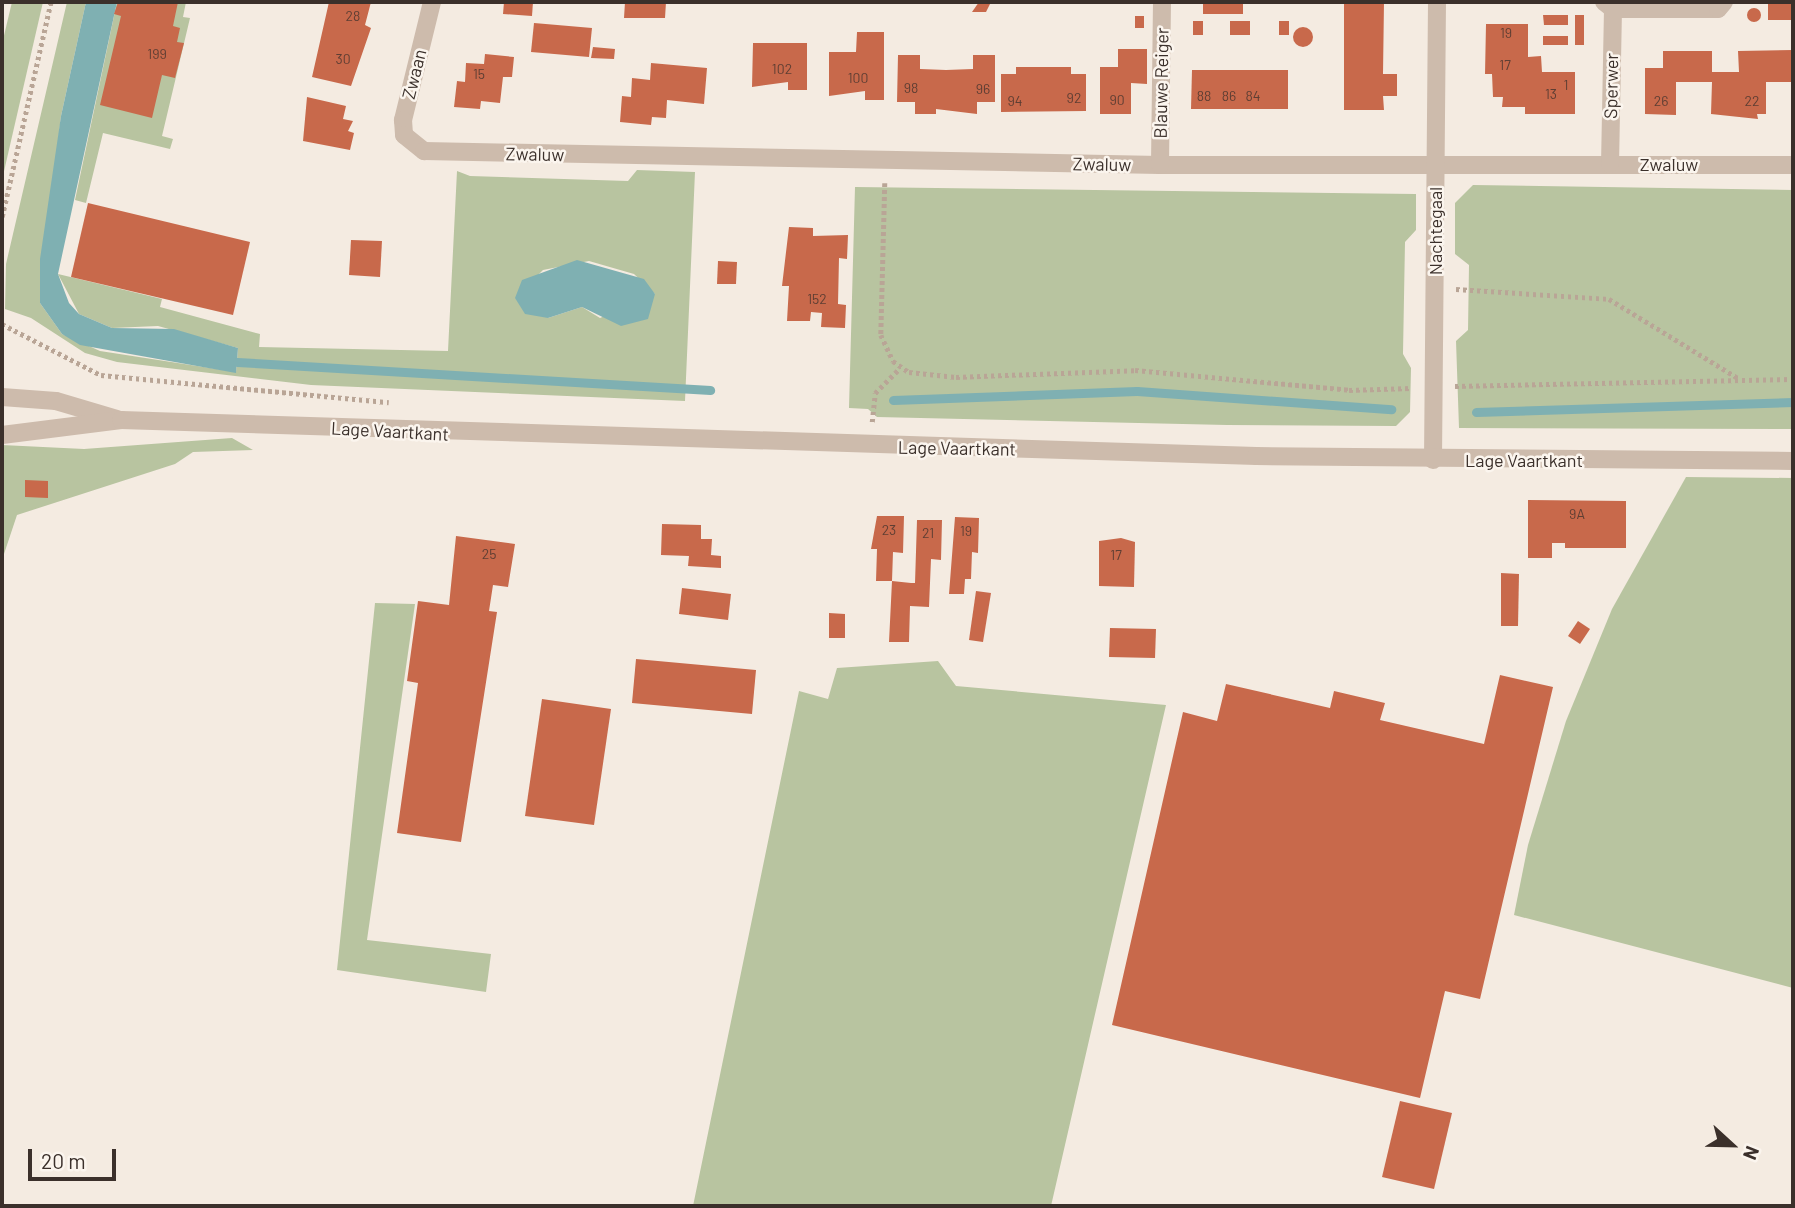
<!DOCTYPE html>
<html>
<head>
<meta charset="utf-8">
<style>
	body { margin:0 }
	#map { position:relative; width:1795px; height:1208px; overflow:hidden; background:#f4ebe1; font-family:Barlow,sans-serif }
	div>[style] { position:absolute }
	.green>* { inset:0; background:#b8c4a0 }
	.water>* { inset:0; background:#7fb0b2 }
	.stream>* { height:9px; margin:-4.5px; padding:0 4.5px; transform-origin:4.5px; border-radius:4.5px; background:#7fb0b2 }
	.building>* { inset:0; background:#c8694b }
	.round { border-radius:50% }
	.path>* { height:4.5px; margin-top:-2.25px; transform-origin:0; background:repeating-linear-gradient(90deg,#b9a596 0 3.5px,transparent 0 7px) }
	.minor>* { height:18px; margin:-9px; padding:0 9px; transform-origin:9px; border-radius:9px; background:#cdbbac }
	.tertiary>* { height:18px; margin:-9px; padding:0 9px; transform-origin:9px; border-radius:9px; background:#cdbbac }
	span { translate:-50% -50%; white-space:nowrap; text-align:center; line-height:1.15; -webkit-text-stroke:5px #fbf5ee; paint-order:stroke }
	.number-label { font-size:14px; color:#5e3e33 }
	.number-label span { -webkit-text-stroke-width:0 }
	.street-label { font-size:18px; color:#3b302b }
	.frame { position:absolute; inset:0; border:4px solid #3b302b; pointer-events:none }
	.north { position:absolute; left:1697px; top:1110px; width:70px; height:70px; -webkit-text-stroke:5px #fbf5ee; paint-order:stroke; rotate:112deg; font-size:19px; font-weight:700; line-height:28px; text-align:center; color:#3b302b }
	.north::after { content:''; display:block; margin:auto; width:24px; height:32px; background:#3b302b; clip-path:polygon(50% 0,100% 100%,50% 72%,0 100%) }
	.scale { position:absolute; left:28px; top:1149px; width:88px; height:32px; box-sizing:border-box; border:4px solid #3b302b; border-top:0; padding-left:9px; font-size:21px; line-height:24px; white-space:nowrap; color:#3b302b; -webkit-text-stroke:5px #fbf5ee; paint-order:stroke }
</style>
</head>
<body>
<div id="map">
	<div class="green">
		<div style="clip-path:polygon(12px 2px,43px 2px,2px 180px,2px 44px)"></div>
		<div style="clip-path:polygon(evenodd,67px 2px,86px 2px,61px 116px,40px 303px,62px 334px,100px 351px,236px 372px,238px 348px,158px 326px,112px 328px,79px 314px,58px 274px,162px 299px,160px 307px,260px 334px,259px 347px,448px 351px,457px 171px,470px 176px,628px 181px,637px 170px,695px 172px,685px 401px,311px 385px,117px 362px,85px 353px,31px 318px,5px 309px,6px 264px,67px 2px,589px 261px,634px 274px,655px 294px,600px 318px,582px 307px,548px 318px,535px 278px,543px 270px,589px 261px)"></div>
		<div style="clip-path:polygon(117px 2px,186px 2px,183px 17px,190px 18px,162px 136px,173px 139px,170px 149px,103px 133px,86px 203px,75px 200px)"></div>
		<div style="clip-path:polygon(1473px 185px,1793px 190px,1793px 429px,1459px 428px,1456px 341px,1468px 330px,1469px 265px,1455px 254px,1455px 203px)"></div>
		<div style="clip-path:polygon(855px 187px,1416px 194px,1416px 230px,1405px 242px,1403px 354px,1411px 368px,1410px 412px,1396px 426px,1227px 425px,877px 417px,868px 409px,849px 408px)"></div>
		<div style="clip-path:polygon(232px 438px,253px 450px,193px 452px,175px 464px,17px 515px,2px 560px,2px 445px,84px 449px)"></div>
		<div style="clip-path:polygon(1686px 477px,1793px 478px,1793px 988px,1514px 915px,1528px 845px,1566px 721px,1612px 609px)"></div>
		<div style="clip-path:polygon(375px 603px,415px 604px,367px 940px,491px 954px,486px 992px,337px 970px)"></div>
		<div style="clip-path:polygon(938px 661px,956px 686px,1166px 705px,1051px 1206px,693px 1206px,799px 691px,828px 699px,837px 668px)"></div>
	</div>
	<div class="water">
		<div style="clip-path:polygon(86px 2px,117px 2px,58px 274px,69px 303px,79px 314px,112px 328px,174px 329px,238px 348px,236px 373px,80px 345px,62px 334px,40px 303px,40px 259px,61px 116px)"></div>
		<div style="clip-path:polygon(577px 260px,644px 279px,655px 294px,648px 319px,621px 326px,582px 307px,548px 318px,525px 314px,515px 298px,522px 280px)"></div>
	</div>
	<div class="stream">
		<div style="left:237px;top:362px;width:474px;rotate:3.4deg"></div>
		<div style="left:893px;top:400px;width:244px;rotate:-2.1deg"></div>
		<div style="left:1137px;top:391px;width:255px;rotate:4.1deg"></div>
		<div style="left:1476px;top:412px;width:317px;rotate:-1.8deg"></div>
	</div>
	<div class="building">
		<div style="clip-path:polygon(118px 2px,178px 2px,173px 26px,180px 28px,177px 42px,184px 43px,175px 78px,162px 75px,152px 118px,100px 105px,121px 16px,114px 14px)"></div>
		<div style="clip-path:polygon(329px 2px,371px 2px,365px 25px,371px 28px,351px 86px,312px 77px)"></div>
		<div style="clip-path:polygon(504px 2px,533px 2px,532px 16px,503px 14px)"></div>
		<div style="clip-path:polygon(625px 2px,666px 2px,665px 18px,624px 18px)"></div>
		<div style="clip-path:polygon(979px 2px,991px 2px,986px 12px,972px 12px)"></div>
		<div style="clip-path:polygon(1203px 2px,1243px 2px,1243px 14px,1203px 14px)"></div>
		<div style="clip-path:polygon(1344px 2px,1384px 2px,1383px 74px,1397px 74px,1397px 96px,1383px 96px,1384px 110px,1344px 110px)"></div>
		<div style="clip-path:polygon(1768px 2px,1793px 2px,1793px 20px,1768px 20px)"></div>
		<div class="round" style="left:1747px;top:8px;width:14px;height:14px"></div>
		<div style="clip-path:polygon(1543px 15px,1568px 15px,1568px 25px,1544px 25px)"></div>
		<div style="clip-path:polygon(1575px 15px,1584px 15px,1584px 45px,1575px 45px)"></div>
		<div style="clip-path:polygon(1135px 16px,1144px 16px,1144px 28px,1135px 28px)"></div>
		<div style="clip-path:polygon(1193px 21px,1203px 21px,1203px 35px,1193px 35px)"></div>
		<div style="clip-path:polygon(1230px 21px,1250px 21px,1250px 35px,1230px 35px)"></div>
		<div style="clip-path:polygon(1279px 21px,1289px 21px,1289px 35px,1279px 35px)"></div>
		<div style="clip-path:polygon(534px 23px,592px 28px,589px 57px,531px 52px)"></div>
		<div style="clip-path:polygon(1486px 24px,1528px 24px,1528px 57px,1541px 56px,1542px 72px,1575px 72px,1575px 114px,1525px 114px,1525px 107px,1502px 107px,1503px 97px,1493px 97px,1492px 74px,1485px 74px)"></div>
		<div class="round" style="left:1293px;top:27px;width:20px;height:20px"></div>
		<div style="clip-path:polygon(857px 32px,884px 32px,884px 100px,865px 100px,865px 91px,829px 96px,829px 52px,856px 52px)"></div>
		<div style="clip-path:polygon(1543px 36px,1568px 36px,1568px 45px,1543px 45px)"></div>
		<div style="clip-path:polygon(753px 43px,807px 43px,807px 90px,788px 90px,788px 82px,752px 87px)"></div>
		<div style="clip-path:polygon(593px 47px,615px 49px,614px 59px,591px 58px)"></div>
		<div style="clip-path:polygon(1118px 49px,1147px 49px,1147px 84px,1131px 83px,1131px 114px,1100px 114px,1100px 67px,1118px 67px)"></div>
		<div style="clip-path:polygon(1793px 50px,1793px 82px,1766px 82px,1766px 114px,1757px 114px,1758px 119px,1711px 114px,1712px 82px,1676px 82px,1676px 115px,1645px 114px,1645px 68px,1663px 68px,1663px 51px,1712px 51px,1712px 72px,1739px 72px,1738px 51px)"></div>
		<div style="clip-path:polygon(485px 54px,514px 57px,512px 77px,503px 77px,500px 103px,481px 101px,480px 109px,454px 107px,457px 81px,465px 82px,466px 63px,484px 64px)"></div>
		<div style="clip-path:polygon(898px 55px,920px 55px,920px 69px,946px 70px,973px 69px,973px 55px,995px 55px,995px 102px,977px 102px,977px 114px,936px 109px,936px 114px,915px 114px,915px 102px,897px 102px)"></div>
		<div style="clip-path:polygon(651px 63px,707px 68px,704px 104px,667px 100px,666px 118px,652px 117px,651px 125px,620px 122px,622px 96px,631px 97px,632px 78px,650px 80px)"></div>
		<div style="clip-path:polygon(1016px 67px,1071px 67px,1071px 74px,1086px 74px,1086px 111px,1001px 112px,1001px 74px,1016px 74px)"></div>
		<div style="clip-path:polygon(1192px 70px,1288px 70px,1288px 109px,1191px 109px)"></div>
		<div style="clip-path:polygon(307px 97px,346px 106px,343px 119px,353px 121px,348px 131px,354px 133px,350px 150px,303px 141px)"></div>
		<div style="clip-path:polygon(88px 203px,250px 242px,233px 315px,71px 277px)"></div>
		<div style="clip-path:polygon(789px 227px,813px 228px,813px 236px,848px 235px,847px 259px,839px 258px,838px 304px,846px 305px,845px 328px,821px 327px,822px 313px,811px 312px,810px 321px,787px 321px,789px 286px,782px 286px)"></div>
		<div style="clip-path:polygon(351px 240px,382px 241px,380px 277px,349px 275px)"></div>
		<div style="clip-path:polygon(718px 261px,737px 262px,736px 284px,717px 284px)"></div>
		<div style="clip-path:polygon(25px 480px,48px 481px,48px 498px,25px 497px)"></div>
		<div style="clip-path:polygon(1528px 500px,1626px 501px,1626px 548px,1565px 548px,1565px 543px,1552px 543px,1552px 558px,1528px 558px)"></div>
		<div style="clip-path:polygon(877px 516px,904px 516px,903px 553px,893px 552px,892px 581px,911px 583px,915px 583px,917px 520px,942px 520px,941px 560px,931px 559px,929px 607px,910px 606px,909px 642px,889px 642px,892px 581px,876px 581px,877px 549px,871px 549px)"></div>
		<div style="clip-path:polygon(955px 517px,979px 518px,978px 553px,972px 552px,971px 579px,965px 579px,964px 594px,949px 594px)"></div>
		<div style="clip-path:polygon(662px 524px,701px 525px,701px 539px,712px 539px,711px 555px,721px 556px,721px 568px,688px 566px,689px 556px,661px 555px)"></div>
		<div style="clip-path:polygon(456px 536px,515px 544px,508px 587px,493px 585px,489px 611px,497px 612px,461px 842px,397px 833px,418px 683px,407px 681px,418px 601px,449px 605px)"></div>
		<div style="clip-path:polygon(1121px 538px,1135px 542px,1134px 587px,1099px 586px,1099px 541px)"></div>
		<div style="clip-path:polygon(1501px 573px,1519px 574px,1518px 626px,1501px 626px)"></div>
		<div style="clip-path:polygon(682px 588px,731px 594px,728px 620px,679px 614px)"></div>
		<div style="clip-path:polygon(976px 591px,991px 593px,983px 642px,969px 640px)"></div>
		<div style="clip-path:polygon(829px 613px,845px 614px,845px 638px,829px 638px)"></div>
		<div style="clip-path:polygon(1578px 621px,1590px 629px,1580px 644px,1568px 636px)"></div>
		<div style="clip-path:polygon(1110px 628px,1156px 629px,1155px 658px,1109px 657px)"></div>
		<div style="clip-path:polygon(636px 659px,756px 670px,752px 714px,632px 703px)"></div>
		<div style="clip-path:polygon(1500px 675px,1553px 687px,1480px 999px,1445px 991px,1420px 1098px,1112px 1025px,1183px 712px,1217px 721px,1226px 684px,1330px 708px,1334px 691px,1385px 703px,1380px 720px,1484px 744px)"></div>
		<div style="clip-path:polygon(542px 699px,611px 709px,594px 825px,525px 816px)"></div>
		<div style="clip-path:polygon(1400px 1101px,1452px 1113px,1434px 1189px,1382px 1177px)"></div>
	</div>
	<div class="path">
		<div style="left:885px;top:183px;width:152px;rotate:91.5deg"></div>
		<div style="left:881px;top:335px;width:29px;rotate:65deg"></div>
		<div style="left:893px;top:361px;width:19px;rotate:35deg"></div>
		<div style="left:909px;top:372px;width:47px;rotate:6.1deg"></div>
		<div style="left:956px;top:377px;width:179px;rotate:-2.2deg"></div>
		<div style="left:1135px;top:370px;width:215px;rotate:5.3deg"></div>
		<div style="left:1349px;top:390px;width:62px;rotate:-1.8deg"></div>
		<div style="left:2px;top:217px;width:221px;rotate:-77.2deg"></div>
		<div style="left:1456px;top:289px;width:153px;rotate:3.7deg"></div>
		<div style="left:1609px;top:299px;width:151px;rotate:31.5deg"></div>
		<div style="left:2px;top:324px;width:111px;rotate:27.3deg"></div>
		<div style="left:101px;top:375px;width:289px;rotate:5.4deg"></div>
		<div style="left:1455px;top:386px;width:338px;rotate:-1.2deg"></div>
		<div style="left:872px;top:422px;width:29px;rotate:-84deg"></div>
		<div style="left:875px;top:393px;width:34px;rotate:-45deg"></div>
	</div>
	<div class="minor">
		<div style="left:432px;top:2px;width:122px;rotate:103.8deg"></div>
		<div style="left:403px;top:120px;width:15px;rotate:86deg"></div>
		<div style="left:404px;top:135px;width:26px;rotate:39deg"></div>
		<div style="left:424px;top:151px;width:736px;rotate:1.09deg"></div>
		<div style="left:1160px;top:165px;width:633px"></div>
		<div style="left:1604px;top:2px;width:11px;rotate:38deg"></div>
		<div style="left:1613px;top:9px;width:155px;rotate:91.1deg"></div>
		<div style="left:1613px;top:9px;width:105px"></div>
		<div style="left:1718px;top:9px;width:9px;rotate:-49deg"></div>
		<div style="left:1160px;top:165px;width:163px;rotate:-89.3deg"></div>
		<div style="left:1433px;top:460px;width:458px;rotate:-89.5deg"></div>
	</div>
	<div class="tertiary">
		<div style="left:2px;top:397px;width:54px;rotate:4.2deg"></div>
		<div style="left:56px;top:401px;width:64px;rotate:16.4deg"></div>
		<div style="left:2px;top:435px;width:120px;rotate:-7.2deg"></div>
		<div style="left:121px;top:420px;width:1136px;rotate:1.82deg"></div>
		<div style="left:1256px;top:456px;width:537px;rotate:0.53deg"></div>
	</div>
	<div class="number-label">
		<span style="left:353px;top:16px">28</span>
		<span style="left:1506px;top:33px">19</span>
		<span style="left:157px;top:54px">199</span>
		<span style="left:343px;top:59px">30</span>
		<span style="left:1505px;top:65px">17</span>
		<span style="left:782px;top:69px">102</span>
		<span style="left:479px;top:74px">15</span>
		<span style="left:858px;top:78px">100</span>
		<span style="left:1566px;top:85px">1</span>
		<span style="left:911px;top:88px">98</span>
		<span style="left:983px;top:89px">96</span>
		<span style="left:1551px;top:94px">13</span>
		<span style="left:1204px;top:96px">88</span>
		<span style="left:1229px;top:96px">86</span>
		<span style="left:1253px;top:96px">84</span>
		<span style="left:1074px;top:98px">92</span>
		<span style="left:1117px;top:100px">90</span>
		<span style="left:1015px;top:101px">94</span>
		<span style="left:1661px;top:101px">26</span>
		<span style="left:1752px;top:101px">22</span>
		<span style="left:817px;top:299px">152</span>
		<span style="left:1577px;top:514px">9A</span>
		<span style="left:889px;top:530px">23</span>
		<span style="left:966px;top:531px">19</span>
		<span style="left:928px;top:533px">21</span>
		<span style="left:489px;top:554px">25</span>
		<span style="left:1116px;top:555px">17</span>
	</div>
	<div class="street-label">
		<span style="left:414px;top:74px;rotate:-76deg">Zwaan</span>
		<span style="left:1161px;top:83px;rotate:-89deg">Blauwe Reiger</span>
		<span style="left:1611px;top:86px;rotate:-89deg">Sperwer</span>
		<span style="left:535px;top:154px;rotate:1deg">Zwaluw</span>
		<span style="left:1102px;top:164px;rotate:1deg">Zwaluw</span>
		<span style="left:1669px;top:164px">Zwaluw</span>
		<span style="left:1435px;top:231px;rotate:-90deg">Nachtegaal</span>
		<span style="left:390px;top:431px;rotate:3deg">Lage Vaartkant</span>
		<span style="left:957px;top:448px;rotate:1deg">Lage Vaartkant</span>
		<span style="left:1524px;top:460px">Lage Vaartkant</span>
	</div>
	<div class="frame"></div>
	<div class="north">N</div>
	<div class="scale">20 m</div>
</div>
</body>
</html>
